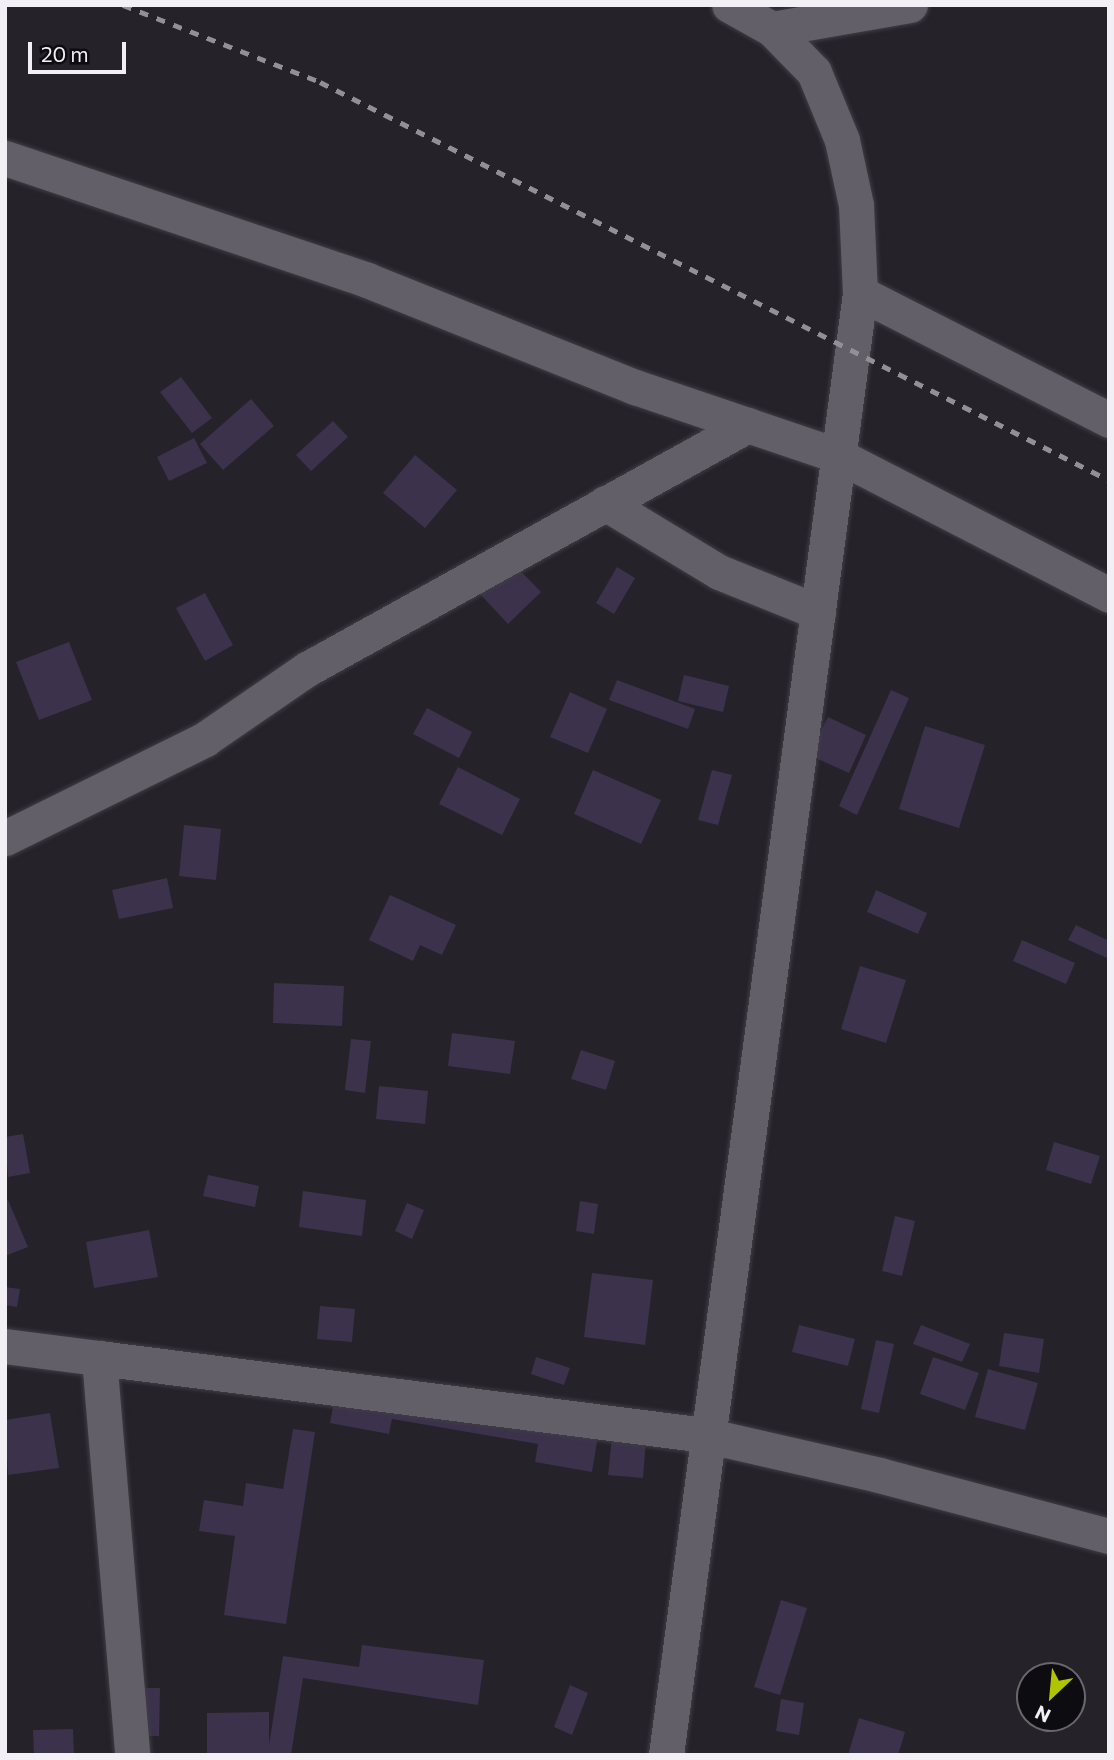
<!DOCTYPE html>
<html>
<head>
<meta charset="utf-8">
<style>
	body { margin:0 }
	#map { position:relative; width:1114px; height:1760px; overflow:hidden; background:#25222a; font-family:Commissioner,sans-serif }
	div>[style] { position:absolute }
	.building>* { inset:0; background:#3c324c }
	.roads { filter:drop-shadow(0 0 2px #403d45) drop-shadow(0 0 2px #403d45) }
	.street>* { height:35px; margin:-17.5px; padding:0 17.5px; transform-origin:17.5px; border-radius:17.5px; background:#635f69 }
	.rail>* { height:5px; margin-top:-2.5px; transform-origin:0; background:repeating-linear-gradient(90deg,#929096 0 9px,transparent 0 18px) }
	span { translate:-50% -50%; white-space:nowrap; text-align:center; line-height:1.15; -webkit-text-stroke:5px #0d0c10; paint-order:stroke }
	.frame { position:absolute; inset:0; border:7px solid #f2f0f5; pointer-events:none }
	.north { position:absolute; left:1016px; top:1662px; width:70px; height:70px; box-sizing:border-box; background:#0d0c10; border:2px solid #69676c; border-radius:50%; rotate:206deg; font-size:19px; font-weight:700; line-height:28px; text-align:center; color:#f2f0f5 }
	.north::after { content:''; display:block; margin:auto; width:24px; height:32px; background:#b0c500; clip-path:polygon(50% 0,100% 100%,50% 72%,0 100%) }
	.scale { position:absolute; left:28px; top:42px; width:98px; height:32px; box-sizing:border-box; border:4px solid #f2f0f5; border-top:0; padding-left:9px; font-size:21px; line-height:24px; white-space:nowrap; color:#f2f0f5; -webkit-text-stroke:5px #0d0c10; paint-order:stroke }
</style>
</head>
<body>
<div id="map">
	<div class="building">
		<div style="clip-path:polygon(181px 377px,212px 418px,192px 433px,160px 392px)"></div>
		<div style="clip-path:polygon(251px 399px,274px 426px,223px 470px,200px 444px)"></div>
		<div style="clip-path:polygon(333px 421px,348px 437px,311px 471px,296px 455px)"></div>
		<div style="clip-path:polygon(194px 438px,207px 463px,169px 481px,157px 457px)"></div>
		<div style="clip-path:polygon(415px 455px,457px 490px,425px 528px,383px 493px)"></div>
		<div style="clip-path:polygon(511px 561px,541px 592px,508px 624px,479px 593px)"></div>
		<div style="clip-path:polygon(617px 567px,635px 578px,614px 614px,596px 603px)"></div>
		<div style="clip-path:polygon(205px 593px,233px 645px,205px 661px,176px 608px)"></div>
		<div style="clip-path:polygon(69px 642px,92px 700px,39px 720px,16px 662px)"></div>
		<div style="clip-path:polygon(684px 675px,729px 686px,723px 712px,678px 701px)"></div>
		<div style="clip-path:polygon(617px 680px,695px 709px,688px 729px,609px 700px)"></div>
		<div style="clip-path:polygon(891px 690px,909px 698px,857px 815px,839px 806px)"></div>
		<div style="clip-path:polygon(570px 692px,607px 709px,588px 753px,550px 737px)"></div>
		<div style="clip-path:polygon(427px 708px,472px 732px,459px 758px,413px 734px)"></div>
		<div style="clip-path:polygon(828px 717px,866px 735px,849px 773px,809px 755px)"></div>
		<div style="clip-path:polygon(925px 726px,985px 745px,959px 828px,899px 809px)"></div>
		<div style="clip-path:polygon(458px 767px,520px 799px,502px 835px,439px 804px)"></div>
		<div style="clip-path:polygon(593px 770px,661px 800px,641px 844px,574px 814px)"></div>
		<div style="clip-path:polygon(712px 770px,732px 775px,718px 825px,698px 820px)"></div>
		<div style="clip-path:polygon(184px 825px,221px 829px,216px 880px,179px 876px)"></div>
		<div style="clip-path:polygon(167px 878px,173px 908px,119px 919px,112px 890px)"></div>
		<div style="clip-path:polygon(876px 890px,927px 913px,918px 934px,867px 912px)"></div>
		<div style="clip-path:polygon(390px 895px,456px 925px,442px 955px,420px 945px,413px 961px,369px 940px)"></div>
		<div style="clip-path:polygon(1076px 925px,1109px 941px,1109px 959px,1068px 940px)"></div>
		<div style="clip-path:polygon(1022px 940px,1075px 963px,1066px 984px,1013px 961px)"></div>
		<div style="clip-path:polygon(860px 966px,906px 980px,886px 1043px,841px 1029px)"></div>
		<div style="clip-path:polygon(274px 983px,344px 986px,342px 1026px,273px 1023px)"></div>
		<div style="clip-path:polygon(452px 1033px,515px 1041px,510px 1074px,448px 1066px)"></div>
		<div style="clip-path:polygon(351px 1039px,371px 1041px,365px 1093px,345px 1090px)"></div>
		<div style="clip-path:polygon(581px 1050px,615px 1061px,606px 1090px,571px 1079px)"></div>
		<div style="clip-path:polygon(379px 1086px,428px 1091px,425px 1124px,376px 1119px)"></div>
		<div style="clip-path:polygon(23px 1134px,30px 1173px,8px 1177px,5px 1137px)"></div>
		<div style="clip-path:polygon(1054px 1142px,1100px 1156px,1091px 1184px,1046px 1170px)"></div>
		<div style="clip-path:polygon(208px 1175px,259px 1186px,255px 1207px,203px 1196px)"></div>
		<div style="clip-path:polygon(303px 1191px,366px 1200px,362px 1236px,299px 1227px)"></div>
		<div style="clip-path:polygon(8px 1200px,28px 1247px,5px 1256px,5px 1201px)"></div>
		<div style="clip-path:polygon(580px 1201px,598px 1204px,594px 1234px,576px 1231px)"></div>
		<div style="clip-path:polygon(407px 1203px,424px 1210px,412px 1239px,395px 1231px)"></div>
		<div style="clip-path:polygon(895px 1216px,915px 1221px,902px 1276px,882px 1271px)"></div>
		<div style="clip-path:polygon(149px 1230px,158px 1277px,94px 1288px,86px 1242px)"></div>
		<div style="clip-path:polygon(592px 1273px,653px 1280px,645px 1345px,584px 1337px)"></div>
		<div style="clip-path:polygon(5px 1287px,20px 1289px,17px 1307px,5px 1305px)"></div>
		<div style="clip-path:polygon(320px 1306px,355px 1309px,352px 1342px,317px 1339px)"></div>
		<div style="clip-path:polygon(799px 1325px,855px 1339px,848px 1366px,792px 1352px)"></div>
		<div style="clip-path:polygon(921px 1325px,970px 1344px,962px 1362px,913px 1344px)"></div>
		<div style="clip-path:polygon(1004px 1333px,1044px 1339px,1039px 1373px,999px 1366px)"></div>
		<div style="clip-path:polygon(876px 1340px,894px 1344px,879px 1413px,861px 1409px)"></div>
		<div style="clip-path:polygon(536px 1357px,570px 1368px,564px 1385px,531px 1374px)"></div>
		<div style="clip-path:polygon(933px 1357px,979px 1373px,965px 1410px,920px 1394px)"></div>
		<div style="clip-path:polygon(988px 1369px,1038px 1383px,1025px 1430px,975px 1417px)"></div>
		<div style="clip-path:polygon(336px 1391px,598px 1436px,592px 1472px,535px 1462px,538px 1444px,392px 1419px,389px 1434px,330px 1423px)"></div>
		<div style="clip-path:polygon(50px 1413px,59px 1468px,8px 1475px,5px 1420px)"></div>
		<div style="clip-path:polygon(293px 1429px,315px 1432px,286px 1624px,224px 1615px,235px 1536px,199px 1531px,204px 1500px,243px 1506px,246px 1483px,283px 1489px)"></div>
		<div style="clip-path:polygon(612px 1437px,646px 1441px,643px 1478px,608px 1475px)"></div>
		<div style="clip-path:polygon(781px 1600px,807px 1608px,780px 1695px,754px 1687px)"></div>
		<div style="clip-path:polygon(362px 1645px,484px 1660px,478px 1705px,303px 1678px,291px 1755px,207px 1755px,207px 1713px,269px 1712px,269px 1745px,283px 1656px,359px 1667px)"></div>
		<div style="clip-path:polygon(570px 1685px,588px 1693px,572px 1735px,554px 1727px)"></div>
		<div style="clip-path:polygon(135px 1688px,160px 1688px,159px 1736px,135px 1736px)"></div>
		<div style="clip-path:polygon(781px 1699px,804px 1703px,799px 1735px,776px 1731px)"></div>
		<div style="clip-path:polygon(859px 1718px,905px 1732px,898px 1755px,848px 1755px)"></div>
		<div style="clip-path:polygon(73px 1729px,74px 1755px,34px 1755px,33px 1730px)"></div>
	</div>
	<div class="roads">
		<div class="street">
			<div style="left:772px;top:29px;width:140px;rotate:-9.9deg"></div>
			<div style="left:5px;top:158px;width:382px;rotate:18.6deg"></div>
			<div style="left:367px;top:280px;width:289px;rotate:21.8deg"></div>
			<div style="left:635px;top:387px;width:215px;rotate:18.7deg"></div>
			<div style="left:839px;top:456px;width:304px;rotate:27.2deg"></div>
			<div style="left:860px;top:293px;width:280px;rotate:27deg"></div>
			<div style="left:605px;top:503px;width:133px;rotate:31.2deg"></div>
			<div style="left:719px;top:572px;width:107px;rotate:22deg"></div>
			<div style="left:5px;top:838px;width:223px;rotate:-26.3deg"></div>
			<div style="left:205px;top:739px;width:124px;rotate:-34.5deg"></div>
			<div style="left:307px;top:669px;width:504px;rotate:-28.96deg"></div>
			<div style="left:5px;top:1346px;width:95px;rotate:7.3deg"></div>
			<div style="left:99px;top:1358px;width:398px;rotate:85.2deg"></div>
			<div style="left:99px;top:1358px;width:611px;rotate:7.24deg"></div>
			<div style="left:705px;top:1435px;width:179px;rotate:12.9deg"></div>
			<div style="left:879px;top:1475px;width:238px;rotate:14.9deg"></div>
			<div style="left:666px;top:1755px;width:1475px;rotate:-82.44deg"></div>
			<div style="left:860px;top:293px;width:88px;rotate:-92.6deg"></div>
			<div style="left:856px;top:205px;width:66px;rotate:-102.2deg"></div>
			<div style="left:842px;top:140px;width:74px;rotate:-112.4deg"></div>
			<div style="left:814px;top:72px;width:60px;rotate:-134.3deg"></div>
			<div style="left:772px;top:29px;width:49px;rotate:-150.8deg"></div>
		</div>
	</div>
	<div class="rail">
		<div style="left:123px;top:5px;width:212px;rotate:21.3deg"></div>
		<div style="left:320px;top:82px;width:884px;rotate:26.77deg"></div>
	</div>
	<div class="frame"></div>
	<div class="north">N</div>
	<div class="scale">20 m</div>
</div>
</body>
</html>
